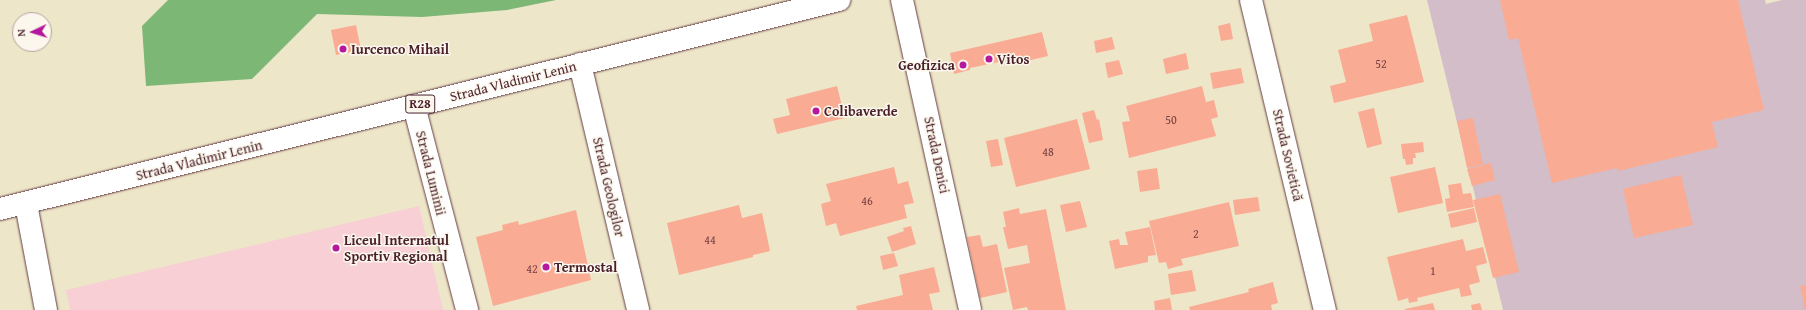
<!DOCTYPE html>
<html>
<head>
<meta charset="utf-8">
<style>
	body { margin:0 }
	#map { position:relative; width:1806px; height:310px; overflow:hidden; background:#eee6c9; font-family:"Gentium Book Plus",serif }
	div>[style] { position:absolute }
	.built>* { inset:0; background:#f7cfd5 }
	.industrial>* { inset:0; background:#d2bdc8 }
	.forest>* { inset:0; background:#7cb775 }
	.building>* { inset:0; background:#faab93 }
	.roads { filter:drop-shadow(0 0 1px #633d43) drop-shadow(0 0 1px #633d43) }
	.minor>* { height:22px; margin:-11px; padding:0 11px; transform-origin:11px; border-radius:11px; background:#fff }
	.primary>* { height:22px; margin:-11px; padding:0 11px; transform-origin:11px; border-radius:11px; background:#fff }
	.dots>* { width:11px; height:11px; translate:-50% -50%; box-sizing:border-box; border:2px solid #fbf7ec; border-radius:50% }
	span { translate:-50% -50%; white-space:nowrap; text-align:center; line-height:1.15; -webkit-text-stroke:3px #fbf7ec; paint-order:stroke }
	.number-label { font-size:12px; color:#764245 }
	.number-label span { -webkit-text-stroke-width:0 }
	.shield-label span { padding:1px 3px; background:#fbf7ec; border:1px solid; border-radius:3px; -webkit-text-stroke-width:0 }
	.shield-label { font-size:13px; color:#4a1f2b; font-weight:700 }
	.poi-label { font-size:14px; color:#4a1f2b; font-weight:700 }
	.left { translate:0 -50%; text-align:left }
	.right { translate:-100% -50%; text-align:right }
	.street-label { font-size:14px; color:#4a1f2b }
	.north { position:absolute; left:12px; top:12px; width:40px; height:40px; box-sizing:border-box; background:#fbf7ec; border:1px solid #b4a19f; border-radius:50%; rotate:266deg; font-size:11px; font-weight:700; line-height:16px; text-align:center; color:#4a1f2b }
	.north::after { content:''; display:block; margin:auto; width:14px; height:18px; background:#b5179e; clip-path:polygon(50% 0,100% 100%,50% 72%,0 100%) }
</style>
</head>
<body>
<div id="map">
	<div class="built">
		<div style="clip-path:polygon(419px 206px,443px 310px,70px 310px,66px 290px)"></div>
	</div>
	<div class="industrial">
		<div style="clip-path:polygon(1427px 0,1765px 0,1766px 4px,1782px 0,1806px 0,1806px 310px,1503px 310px)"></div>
	</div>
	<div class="forest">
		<div style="clip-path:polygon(168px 0,556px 0,507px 10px,422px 17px,317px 14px,252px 79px,146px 86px,142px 26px)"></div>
	</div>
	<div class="building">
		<div style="clip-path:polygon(1500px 0,1738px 0,1764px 110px,1712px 122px,1718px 147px,1618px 171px,1617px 168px,1552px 183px,1518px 38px,1509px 40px)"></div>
		<div style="clip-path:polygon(1407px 15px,1424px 82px,1334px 103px,1330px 86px,1346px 82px,1338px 50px,1373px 41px,1369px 24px)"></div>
		<div style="clip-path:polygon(1230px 23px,1233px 39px,1221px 41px,1218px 26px)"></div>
		<div style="clip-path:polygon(356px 25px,361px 50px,336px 55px,331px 30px)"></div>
		<div style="clip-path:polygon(1042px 32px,1048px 56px,1009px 65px,1008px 60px,970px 68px,970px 70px,954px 74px,950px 53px)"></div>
		<div style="clip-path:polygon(1112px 37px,1115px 49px,1096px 53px,1094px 41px)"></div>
		<div style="clip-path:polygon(1186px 53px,1189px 69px,1166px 74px,1163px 59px)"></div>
		<div style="clip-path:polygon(1119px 60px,1123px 74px,1108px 78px,1105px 63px)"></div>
		<div style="clip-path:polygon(1241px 68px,1244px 83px,1213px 89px,1210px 73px)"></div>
		<div style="clip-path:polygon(837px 86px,845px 118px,777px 134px,773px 119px,790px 115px,786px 99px)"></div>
		<div style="clip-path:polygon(1202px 86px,1206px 102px,1214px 100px,1218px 117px,1211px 119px,1216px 136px,1129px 158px,1122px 122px,1130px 121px,1126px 106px)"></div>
		<div style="clip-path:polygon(1374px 108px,1382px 144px,1367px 148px,1358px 112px)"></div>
		<div style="clip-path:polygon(1094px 110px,1097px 120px,1099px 119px,1103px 140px,1089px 143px,1082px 113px)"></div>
		<div style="clip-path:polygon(1473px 118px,1483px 164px,1467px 168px,1457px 121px)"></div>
		<div style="clip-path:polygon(1077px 119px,1090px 169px,1016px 187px,1004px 138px)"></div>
		<div style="clip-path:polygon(998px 139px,1003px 165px,991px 167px,986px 141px)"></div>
		<div style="clip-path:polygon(1423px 142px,1424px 152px,1415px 153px,1416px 158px,1413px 158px,1413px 164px,1406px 165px,1405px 159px,1403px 159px,1401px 144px)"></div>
		<div style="clip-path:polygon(1491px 163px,1495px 180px,1472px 186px,1467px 169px)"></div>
		<div style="clip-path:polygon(894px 167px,898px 184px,908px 181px,914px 203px,904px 205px,907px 218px,840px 236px,836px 223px,826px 226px,821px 204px,831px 201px,826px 184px)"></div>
		<div style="clip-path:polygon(1435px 167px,1443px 203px,1398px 213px,1390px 177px)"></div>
		<div style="clip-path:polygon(1157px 168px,1160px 189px,1140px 192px,1137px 171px)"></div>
		<div style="clip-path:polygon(1681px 175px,1693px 225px,1634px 238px,1623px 189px)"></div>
		<div style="clip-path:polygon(1461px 183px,1463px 194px,1471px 193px,1474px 207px,1447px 212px,1445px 199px,1450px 198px,1448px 185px)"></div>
		<div style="clip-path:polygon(1500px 194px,1519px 272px,1493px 278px,1473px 200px)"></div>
		<div style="clip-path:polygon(1258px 197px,1260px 211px,1235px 215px,1233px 200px)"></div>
		<div style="clip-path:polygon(1080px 201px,1087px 227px,1066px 232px,1060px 205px)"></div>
		<div style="clip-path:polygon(1229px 202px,1239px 246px,1181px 259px,1183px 265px,1168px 269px,1166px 262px,1159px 263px,1149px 221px)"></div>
		<div style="clip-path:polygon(739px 205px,742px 218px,762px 213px,770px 251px,753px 255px,753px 257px,679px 275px,667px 223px)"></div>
		<div style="clip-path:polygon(1019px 208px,1020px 214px,1046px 209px,1066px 310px,1028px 310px,1027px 307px,1013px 310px,1004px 268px,1030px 263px,1027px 245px,1008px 249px,1003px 227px,1006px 227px,1003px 212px)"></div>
		<div style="clip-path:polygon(1474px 208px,1477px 222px,1451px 228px,1448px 214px)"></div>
		<div style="clip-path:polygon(576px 210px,591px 280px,493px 306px,476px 237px,503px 230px,502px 225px,518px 221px,519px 225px)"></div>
		<div style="clip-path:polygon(911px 226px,916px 244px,892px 252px,887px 237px,904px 231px,903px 228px)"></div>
		<div style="clip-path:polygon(1150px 227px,1156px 255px,1148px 256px,1148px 262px,1115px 269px,1109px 241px,1119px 239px,1120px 245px,1128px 245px,1125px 232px)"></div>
		<div style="clip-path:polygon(980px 235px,983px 247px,997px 244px,1007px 292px,980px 298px,967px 237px)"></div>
		<div style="clip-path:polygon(1463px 239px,1466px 251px,1483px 247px,1487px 263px,1476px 266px,1480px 282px,1469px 285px,1472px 295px,1461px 297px,1459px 288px,1417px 298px,1418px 301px,1409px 303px,1408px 298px,1398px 301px,1387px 257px)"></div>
		<div style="clip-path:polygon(894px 253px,898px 266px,883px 270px,880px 256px)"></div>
		<div style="clip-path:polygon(934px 267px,940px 292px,929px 294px,933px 310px,857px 310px,856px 306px,903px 295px,899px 275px)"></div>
		<div style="clip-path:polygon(1192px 270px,1196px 291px,1171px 295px,1168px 274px)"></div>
		<div style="clip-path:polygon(1273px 282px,1278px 303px,1271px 305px,1272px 310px,1190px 310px,1189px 307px,1249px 292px,1248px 289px)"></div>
		<div style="clip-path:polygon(1806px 285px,1806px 310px,1805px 310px,1800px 286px)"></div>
		<div style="clip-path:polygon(1170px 298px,1172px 310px,1155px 310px,1154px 301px)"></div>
		<div style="clip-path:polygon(1433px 303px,1435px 310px,1405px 310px,1405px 309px)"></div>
		<div style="clip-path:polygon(1480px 303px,1482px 310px,1472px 310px,1471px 305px)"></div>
	</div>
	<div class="roads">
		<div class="minor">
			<div style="left:902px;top:0;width:317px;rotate:77.6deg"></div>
			<div style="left:1251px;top:0;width:319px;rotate:76.6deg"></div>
			<div style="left:580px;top:64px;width:253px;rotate:76.7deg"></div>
			<div style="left:414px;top:106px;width:211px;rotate:75.4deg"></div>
			<div style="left:26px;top:204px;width:108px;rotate:79.3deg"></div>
		</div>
		<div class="primary">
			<div style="left:0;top:209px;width:865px;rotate:-13.99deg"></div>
		</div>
	</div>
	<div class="dots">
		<div style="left:343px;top:49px;background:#b5179e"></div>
		<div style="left:989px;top:59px;background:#b5179e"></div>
		<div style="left:963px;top:65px;background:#b5179e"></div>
		<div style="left:816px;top:111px;background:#b5179e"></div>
		<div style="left:336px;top:248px;background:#b5179e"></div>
		<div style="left:546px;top:267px;background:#b5179e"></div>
	</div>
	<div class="number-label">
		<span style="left:1381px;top:64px">52</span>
		<span style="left:1171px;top:120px">50</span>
		<span style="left:1048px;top:152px">48</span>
		<span style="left:867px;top:201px">46</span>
		<span style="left:1196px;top:234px">2</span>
		<span style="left:710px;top:240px">44</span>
		<span style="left:532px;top:269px">42</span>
		<span style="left:1433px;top:271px">1</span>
	</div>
	<div class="shield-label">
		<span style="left:420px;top:104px">R28</span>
	</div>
	<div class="poi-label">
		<span class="left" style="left:351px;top:49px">Iurcenco Mihail</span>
		<span class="left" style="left:997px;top:59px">Vitos</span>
		<span class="right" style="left:955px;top:65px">Geofizica</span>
		<span class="left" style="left:824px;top:111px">Colibaverde</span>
		<span class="left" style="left:344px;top:248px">Liceul Internatul<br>Sportiv Regional</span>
		<span class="left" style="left:554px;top:267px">Termostal</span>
	</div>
	<div class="street-label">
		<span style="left:513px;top:81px;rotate:-14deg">Strada Vladimir Lenin</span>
		<span style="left:937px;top:155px;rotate:78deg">Strada Denici</span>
		<span style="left:1288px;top:155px;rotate:77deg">Strada Sovietică</span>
		<span style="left:199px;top:160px;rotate:-14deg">Strada Vladimir Lenin</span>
		<span style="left:431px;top:173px;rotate:76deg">Strada Luminii</span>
		<span style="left:609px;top:187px;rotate:77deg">Strada Geologilor</span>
	</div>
	<div class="north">N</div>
</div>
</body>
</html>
